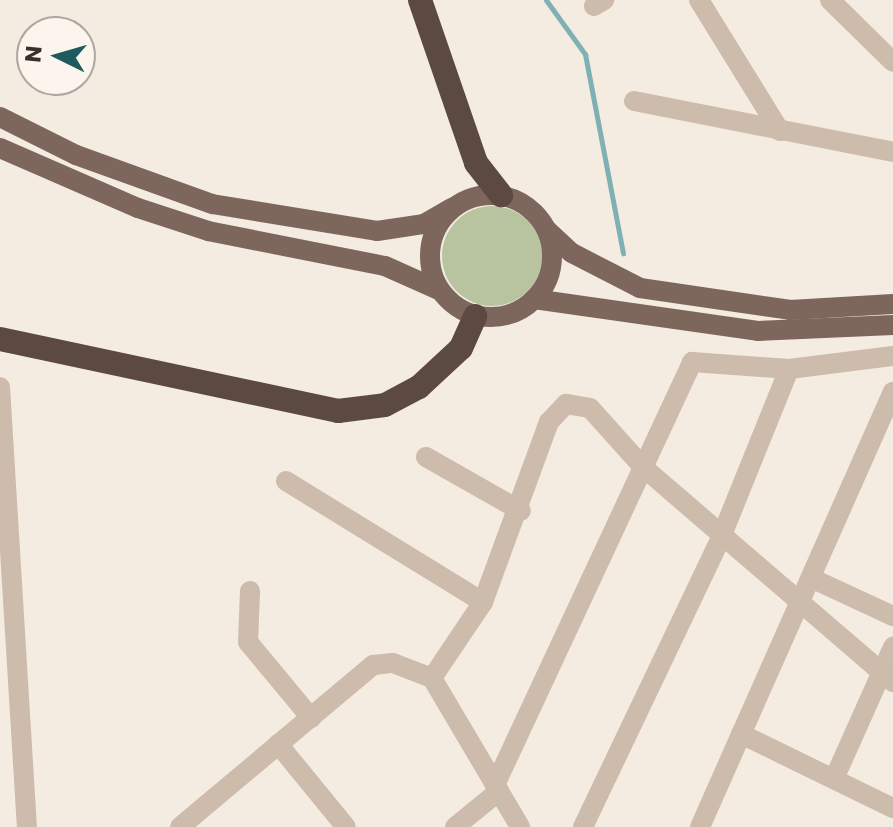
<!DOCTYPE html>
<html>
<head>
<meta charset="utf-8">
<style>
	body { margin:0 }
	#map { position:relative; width:893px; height:827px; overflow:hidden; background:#f4ebe1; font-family:Poppins,sans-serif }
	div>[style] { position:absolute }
	.green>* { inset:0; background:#b8c4a0 }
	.round { border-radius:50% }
	.stream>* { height:5px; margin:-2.5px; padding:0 2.5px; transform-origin:2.5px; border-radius:2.5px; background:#7fb0b2 }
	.minor>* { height:20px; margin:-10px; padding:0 10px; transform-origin:10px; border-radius:10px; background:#cdbbac }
	.major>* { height:20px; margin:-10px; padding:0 10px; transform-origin:10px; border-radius:10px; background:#7d675c }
	.major>.ring { margin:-10px; padding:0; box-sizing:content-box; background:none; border:20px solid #7d675c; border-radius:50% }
	.highway>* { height:24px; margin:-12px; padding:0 12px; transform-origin:12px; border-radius:12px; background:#5c4a42 }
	span { translate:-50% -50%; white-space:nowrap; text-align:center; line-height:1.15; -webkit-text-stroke:6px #fbf5ee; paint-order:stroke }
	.north { position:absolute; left:16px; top:16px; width:80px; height:80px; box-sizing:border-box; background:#fbf5ee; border:2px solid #aea6a0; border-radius:50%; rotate:275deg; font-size:22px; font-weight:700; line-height:32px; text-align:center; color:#3b302b }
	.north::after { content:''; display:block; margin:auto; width:28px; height:36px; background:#1f5a5e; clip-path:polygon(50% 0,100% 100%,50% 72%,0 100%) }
</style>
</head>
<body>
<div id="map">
	<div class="green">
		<div class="round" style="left:442px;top:206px;width:100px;height:100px"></div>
	</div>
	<div class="stream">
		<div style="left:546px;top:0;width:67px;rotate:54.2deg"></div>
		<div style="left:585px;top:54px;width:203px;rotate:79.2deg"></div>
	</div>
	<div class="minor">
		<div style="left:699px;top:0;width:154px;rotate:58.3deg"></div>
		<div style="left:830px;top:0;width:88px;rotate:44.5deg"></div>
		<div style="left:594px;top:6px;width:12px;rotate:-31deg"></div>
		<div style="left:634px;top:101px;width:264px;rotate:11.1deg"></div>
		<div style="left:0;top:387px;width:441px;rotate:86.5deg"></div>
		<div style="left:426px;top:457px;width:109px;rotate:29.6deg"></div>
		<div style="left:286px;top:481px;width:231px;rotate:31.6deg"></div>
		<div style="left:811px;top:578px;width:90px;rotate:24.9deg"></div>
		<div style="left:250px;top:591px;width:51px;rotate:92.2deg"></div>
		<div style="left:248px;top:642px;width:99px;rotate:50.3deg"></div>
		<div style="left:432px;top:678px;width:92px;rotate:-56.1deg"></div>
		<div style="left:483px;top:602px;width:192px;rotate:-69.9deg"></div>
		<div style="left:549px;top:422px;width:25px;rotate:-47deg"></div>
		<div style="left:566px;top:404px;width:24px;rotate:9deg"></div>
		<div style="left:590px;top:408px;width:79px;rotate:48.1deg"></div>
		<div style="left:643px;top:467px;width:330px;rotate:40.7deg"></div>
		<div style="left:741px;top:734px;width:169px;rotate:26deg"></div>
		<div style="left:278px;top:744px;width:107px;rotate:50.7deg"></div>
		<div style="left:834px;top:779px;width:145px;rotate:-65.9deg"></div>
		<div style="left:495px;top:785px;width:467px;rotate:-65deg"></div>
		<div style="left:692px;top:362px;width:97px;rotate:4.1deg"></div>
		<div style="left:789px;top:369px;width:105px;rotate:-7.1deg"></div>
		<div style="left:180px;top:827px;width:252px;rotate:-40deg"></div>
		<div style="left:373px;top:665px;width:20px;rotate:-6deg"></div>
		<div style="left:393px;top:663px;width:42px;rotate:21deg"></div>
		<div style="left:432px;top:678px;width:173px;rotate:59.4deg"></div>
		<div style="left:455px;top:827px;width:57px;rotate:-39.3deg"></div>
		<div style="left:583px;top:827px;width:323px;rotate:-64.5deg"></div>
		<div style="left:722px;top:535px;width:179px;rotate:-68deg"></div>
		<div style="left:700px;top:827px;width:476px;rotate:-66.1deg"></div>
	</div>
	<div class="major">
		<div style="left:0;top:117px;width:85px;rotate:26.6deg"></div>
		<div style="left:76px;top:155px;width:145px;rotate:19.8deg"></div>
		<div style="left:212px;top:204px;width:167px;rotate:9.3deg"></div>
		<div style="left:377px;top:231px;width:48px;rotate:-8.5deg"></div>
		<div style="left:424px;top:224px;width:32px;rotate:-30deg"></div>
		<div style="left:0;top:148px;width:150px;rotate:23.5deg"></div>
		<div style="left:138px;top:208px;width:74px;rotate:18.2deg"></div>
		<div style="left:208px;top:231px;width:180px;rotate:11.2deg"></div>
		<div style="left:385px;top:266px;width:61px;rotate:24.1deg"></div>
		<div class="ring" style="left:430px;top:195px;width:102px;height:102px"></div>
		<div style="left:546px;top:229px;width:35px;rotate:43deg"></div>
		<div style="left:572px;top:253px;width:76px;rotate:27.2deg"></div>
		<div style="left:640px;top:288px;width:152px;rotate:8.3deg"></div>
		<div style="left:790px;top:310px;width:103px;rotate:-3.3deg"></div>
		<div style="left:534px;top:299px;width:226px;rotate:8.1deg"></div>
		<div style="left:758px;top:331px;width:135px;rotate:-2.5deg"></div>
	</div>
	<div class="highway">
		<div style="left:420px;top:0;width:172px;rotate:71deg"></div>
		<div style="left:476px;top:163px;width:41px;rotate:52deg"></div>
		<div style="left:0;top:339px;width:346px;rotate:12deg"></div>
		<div style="left:338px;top:411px;width:47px;rotate:-7.3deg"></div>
		<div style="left:385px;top:405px;width:38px;rotate:-28deg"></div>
		<div style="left:419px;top:387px;width:57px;rotate:-42.9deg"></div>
		<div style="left:461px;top:348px;width:35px;rotate:-66deg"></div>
	</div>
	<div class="north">N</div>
</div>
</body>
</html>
